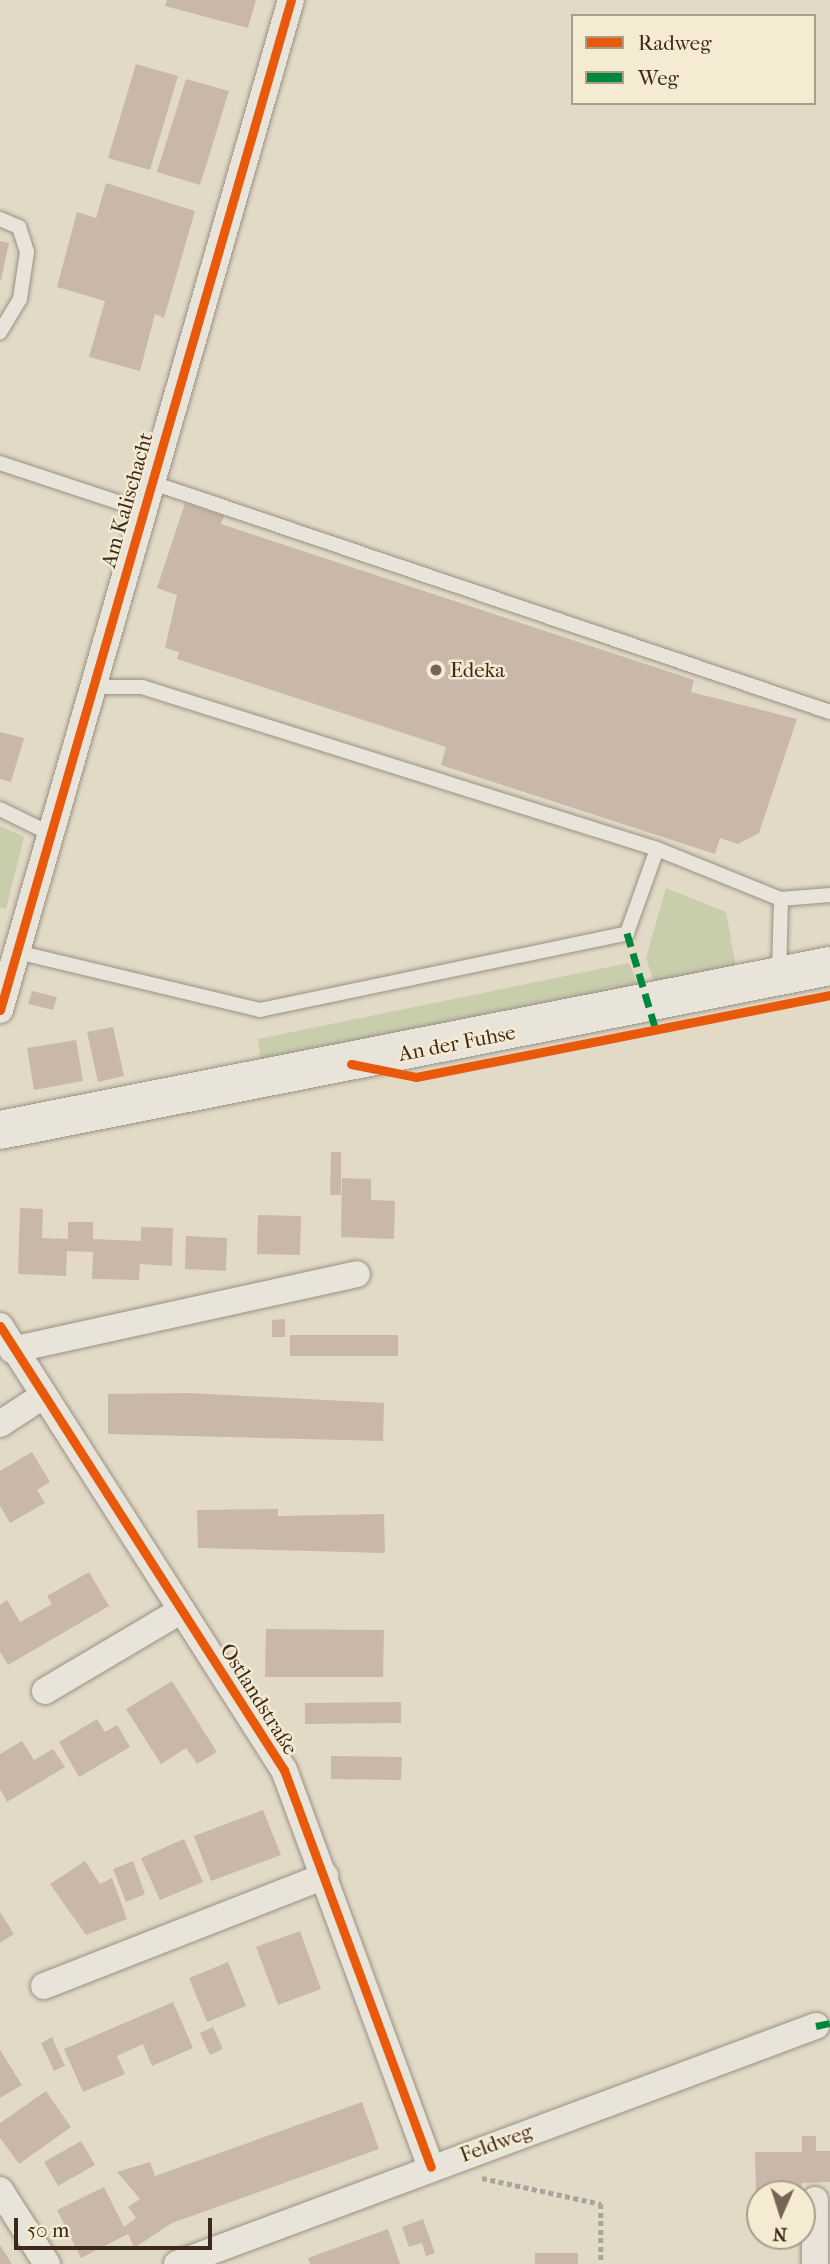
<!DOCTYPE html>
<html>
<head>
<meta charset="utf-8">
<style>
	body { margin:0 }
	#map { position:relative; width:830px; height:2264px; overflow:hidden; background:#e2dac6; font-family:"IM FELL French Canon",serif }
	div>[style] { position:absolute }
	.green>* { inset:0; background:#c8cdab }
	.building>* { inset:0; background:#c9b8a9 }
	.path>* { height:4.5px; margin-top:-2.25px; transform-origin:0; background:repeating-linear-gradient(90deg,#aaa49c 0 5px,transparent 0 8.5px) }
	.roads { filter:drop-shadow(0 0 2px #999185) drop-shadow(0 0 2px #999185) }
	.lane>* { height:14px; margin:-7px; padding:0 7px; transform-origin:7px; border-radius:7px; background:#e8e4da }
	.street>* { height:26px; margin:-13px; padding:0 13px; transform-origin:13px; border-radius:13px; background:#e8e4da }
	.secondary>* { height:38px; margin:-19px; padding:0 19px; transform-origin:19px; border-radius:19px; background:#e8e4da }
	.quiet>* { height:7px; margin-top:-3.5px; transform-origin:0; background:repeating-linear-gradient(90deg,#00873e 0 14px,transparent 0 21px) }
	.cycleway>* { height:9px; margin:-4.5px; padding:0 4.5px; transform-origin:4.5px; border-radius:4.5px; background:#e8590c }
	.dots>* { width:19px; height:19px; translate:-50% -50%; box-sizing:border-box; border:4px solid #f4ebd2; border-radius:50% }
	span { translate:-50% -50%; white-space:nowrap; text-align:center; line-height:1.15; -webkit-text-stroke:5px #f4ebd2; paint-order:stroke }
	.street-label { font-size:21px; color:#3d281c }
	.poi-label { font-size:21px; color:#3d281c }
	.left { translate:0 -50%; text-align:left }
	.legend { position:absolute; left:571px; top:14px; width:245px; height:91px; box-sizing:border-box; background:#f4ebd2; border:2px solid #ab9d89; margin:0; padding:9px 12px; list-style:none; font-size:21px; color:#3d281c }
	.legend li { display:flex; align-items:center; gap:14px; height:35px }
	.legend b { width:35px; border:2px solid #ab9d89 }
	.north { position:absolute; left:746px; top:2180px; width:70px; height:70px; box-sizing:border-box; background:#f4ebd2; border:2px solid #ab9d89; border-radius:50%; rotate:183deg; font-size:19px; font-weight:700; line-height:28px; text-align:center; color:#3d281c }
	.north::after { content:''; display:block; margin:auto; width:24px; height:32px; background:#776658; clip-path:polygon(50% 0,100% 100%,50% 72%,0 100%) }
	.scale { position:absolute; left:14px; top:2218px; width:198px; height:32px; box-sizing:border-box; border:4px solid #3d281c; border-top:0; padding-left:9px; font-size:21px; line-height:24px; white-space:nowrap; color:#3d281c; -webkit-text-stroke:5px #f4ebd2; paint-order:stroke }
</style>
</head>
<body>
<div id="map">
	<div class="green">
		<div style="clip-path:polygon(0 826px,24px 837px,6px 909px,0 908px)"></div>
		<div style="clip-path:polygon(666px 888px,726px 912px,736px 967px,655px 986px,646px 958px)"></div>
		<div style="clip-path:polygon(629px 963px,639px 987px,261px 1063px,258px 1039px)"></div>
	</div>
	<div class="building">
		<div style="clip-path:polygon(167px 0,256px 0,248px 28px,165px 6px)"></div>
		<div style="clip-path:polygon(136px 64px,178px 76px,150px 170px,108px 158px)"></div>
		<div style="clip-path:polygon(186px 79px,229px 91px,200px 185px,157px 172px)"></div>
		<div style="clip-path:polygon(106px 183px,195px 211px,164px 318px,155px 314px,140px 371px,89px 357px,105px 301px,57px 287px,77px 212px,96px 218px)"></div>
		<div style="clip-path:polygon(0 241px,9px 243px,1px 280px,0 280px)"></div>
		<div style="clip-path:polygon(185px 503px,224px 516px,221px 524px,694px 680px,691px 692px,797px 719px,759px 833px,738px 844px,720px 838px,715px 854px,441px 765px,446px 747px,177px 659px,179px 652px,165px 648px,177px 595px,157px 588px)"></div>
		<div style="clip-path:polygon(0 732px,24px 738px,11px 782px,0 779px)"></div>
		<div style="clip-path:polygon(32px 991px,57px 997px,53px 1010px,28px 1004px)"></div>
		<div style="clip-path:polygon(113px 1027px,124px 1076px,98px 1082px,87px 1032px)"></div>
		<div style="clip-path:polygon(76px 1040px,83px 1081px,34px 1090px,27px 1048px)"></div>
		<div style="clip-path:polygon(331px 1152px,341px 1152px,341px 1195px,330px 1195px)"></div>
		<div style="clip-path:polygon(342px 1178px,371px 1179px,371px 1200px,395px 1201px,394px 1239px,341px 1237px)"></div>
		<div style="clip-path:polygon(20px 1208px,43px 1209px,42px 1238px,68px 1239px,68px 1222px,93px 1222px,93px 1239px,141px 1241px,141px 1227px,173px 1228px,172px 1266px,140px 1264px,139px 1280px,92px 1279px,93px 1252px,67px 1251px,66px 1276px,18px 1274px)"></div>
		<div style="clip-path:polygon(258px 1215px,301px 1216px,300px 1255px,257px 1254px)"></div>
		<div style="clip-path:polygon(186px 1236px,227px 1238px,226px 1271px,185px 1269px)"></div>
		<div style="clip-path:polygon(285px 1319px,285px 1337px,272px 1337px,272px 1320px)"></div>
		<div style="clip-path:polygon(290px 1335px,398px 1335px,398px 1356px,290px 1356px)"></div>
		<div style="clip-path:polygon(190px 1393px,384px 1403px,383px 1441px,108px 1434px,108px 1394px)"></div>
		<div style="clip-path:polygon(32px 1452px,50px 1482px,37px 1490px,45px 1503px,10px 1523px,0 1506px,0 1471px)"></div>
		<div style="clip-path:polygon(278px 1509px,278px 1516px,384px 1514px,385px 1553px,198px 1548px,197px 1510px)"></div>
		<div style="clip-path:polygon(89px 1572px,109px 1606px,8px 1665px,0 1652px,0 1605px,7px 1600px,20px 1622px,52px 1604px,47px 1596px)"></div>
		<div style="clip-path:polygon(266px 1629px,384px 1630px,383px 1677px,265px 1677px)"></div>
		<div style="clip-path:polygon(172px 1681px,217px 1752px,197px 1764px,186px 1748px,161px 1764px,126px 1709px)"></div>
		<div style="clip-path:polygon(401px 1702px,401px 1723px,305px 1724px,305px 1703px)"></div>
		<div style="clip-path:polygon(97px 1719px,105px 1732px,117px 1725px,130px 1747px,79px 1777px,59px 1742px)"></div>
		<div style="clip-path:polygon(22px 1741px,34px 1760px,53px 1749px,65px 1767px,7px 1802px,0 1789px,0 1754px)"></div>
		<div style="clip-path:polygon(331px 1756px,402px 1757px,401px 1780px,331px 1779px)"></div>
		<div style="clip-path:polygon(263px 1810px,281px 1855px,211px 1881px,194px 1836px)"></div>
		<div style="clip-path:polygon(184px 1839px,203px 1882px,160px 1900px,141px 1858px)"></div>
		<div style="clip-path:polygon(85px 1861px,100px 1884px,112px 1878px,127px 1919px,86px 1935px,50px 1884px)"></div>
		<div style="clip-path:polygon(133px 1861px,145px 1894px,126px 1902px,113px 1869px)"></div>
		<div style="clip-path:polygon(0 1912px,14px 1934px,0 1943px)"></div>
		<div style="clip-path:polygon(300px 1931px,321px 1989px,278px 2005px,256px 1947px)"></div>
		<div style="clip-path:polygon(228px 1962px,246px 2006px,207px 2022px,189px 1978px)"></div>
		<div style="clip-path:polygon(173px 2002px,193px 2048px,152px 2066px,143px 2044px,117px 2056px,125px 2074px,83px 2092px,64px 2049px)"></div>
		<div style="clip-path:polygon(213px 2027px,223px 2049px,210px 2055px,200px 2033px)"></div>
		<div style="clip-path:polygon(52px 2037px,65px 2066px,54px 2071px,41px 2043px)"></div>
		<div style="clip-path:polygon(0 2050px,22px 2085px,0 2098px)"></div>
		<div style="clip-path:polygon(46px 2091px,71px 2127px,19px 2164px,0 2138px,0 2123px)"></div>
		<div style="clip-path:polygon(362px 2102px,379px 2149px,172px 2223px,134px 2248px,128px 2234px,81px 2258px,57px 2210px,104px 2187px,124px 2227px,136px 2218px,128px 2207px,140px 2199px,117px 2172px,150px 2162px,155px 2176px)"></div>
		<div style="clip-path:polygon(802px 2136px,816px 2136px,816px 2151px,830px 2151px,830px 2182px,802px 2183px,802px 2194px,756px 2197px,755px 2152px,802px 2152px)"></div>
		<div style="clip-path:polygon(81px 2141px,95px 2165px,58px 2186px,44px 2162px)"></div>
		<div style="clip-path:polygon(423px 2219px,435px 2253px,426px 2256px,422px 2243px,409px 2247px,402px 2227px)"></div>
		<div style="clip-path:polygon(388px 2229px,400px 2264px,310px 2264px,308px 2258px)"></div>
		<div style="clip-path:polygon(0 2245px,12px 2264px,0 2264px)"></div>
		<div style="clip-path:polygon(535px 2253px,578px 2253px,578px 2264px,535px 2264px)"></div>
	</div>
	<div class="path">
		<div style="left:482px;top:2178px;width:122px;rotate:12.3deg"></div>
		<div style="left:601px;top:2204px;width:60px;rotate:90deg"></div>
	</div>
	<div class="roads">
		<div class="lane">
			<div style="left:0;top:219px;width:21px;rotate:23deg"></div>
			<div style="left:19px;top:227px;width:26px;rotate:72deg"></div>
			<div style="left:27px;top:252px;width:48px;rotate:98.5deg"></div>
			<div style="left:20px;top:299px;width:39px;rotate:121deg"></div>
			<div style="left:0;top:463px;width:150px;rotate:18.3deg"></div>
			<div style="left:150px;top:482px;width:718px;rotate:18.69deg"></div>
			<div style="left:92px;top:687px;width:50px"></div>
			<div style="left:142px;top:687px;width:540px;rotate:17.46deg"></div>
			<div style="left:0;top:809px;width:57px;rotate:26.1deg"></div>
			<div style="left:781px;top:899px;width:49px;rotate:-4.7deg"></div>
			<div style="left:17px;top:952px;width:250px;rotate:13.4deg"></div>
			<div style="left:260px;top:1010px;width:375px;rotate:-11.8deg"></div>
			<div style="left:627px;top:933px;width:89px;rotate:-70.3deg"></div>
			<div style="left:657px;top:849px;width:134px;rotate:22deg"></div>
			<div style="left:781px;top:899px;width:76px;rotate:91.5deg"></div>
		</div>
		<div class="street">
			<div style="left:0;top:1010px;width:1051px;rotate:-73.93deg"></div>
			<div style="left:0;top:1326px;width:527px;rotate:57.4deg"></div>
			<div style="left:284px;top:1770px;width:423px;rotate:69.7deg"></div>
			<div style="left:12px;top:1350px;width:353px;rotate:-12.4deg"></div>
			<div style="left:0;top:1424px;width:51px;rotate:-33.1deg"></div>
			<div style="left:45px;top:1691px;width:159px;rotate:-30.6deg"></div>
			<div style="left:44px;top:1986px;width:302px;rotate:-21.4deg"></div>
			<div style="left:0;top:2190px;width:88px;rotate:57.6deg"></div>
			<div style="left:177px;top:2264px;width:682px;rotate:-20.43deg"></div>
			<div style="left:815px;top:2264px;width:64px;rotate:-90deg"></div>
		</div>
		<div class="secondary">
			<div style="left:0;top:1130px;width:846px;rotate:-11.18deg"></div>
		</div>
	</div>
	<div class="quiet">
		<div style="left:627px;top:933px;width:101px;rotate:73.4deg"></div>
		<div style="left:816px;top:2026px;width:14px;rotate:-12deg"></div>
	</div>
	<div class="cycleway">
		<div style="left:0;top:1010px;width:1051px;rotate:-73.93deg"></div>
		<div style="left:351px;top:1064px;width:66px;rotate:11.3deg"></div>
		<div style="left:416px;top:1077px;width:422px;rotate:-11.2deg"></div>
		<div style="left:0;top:1326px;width:527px;rotate:57.4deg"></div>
		<div style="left:284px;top:1770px;width:423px;rotate:69.7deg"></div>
	</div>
	<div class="dots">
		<div style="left:436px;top:670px;background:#776658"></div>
	</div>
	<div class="street-label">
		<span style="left:127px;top:500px;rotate:-74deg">Am Kalischacht</span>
		<span style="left:457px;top:1043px;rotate:-11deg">An der Fuhse</span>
		<span style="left:259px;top:1699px;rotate:58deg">Ostlandstraße</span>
		<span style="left:496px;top:2143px;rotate:-20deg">Feldweg</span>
	</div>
	<div class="poi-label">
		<span class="left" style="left:450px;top:670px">Edeka</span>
	</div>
	<ul class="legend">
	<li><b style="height:9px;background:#e8590c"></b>Radweg</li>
	<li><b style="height:9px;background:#00873e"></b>Weg</li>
	</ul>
	<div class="north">N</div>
	<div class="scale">50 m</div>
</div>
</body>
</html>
